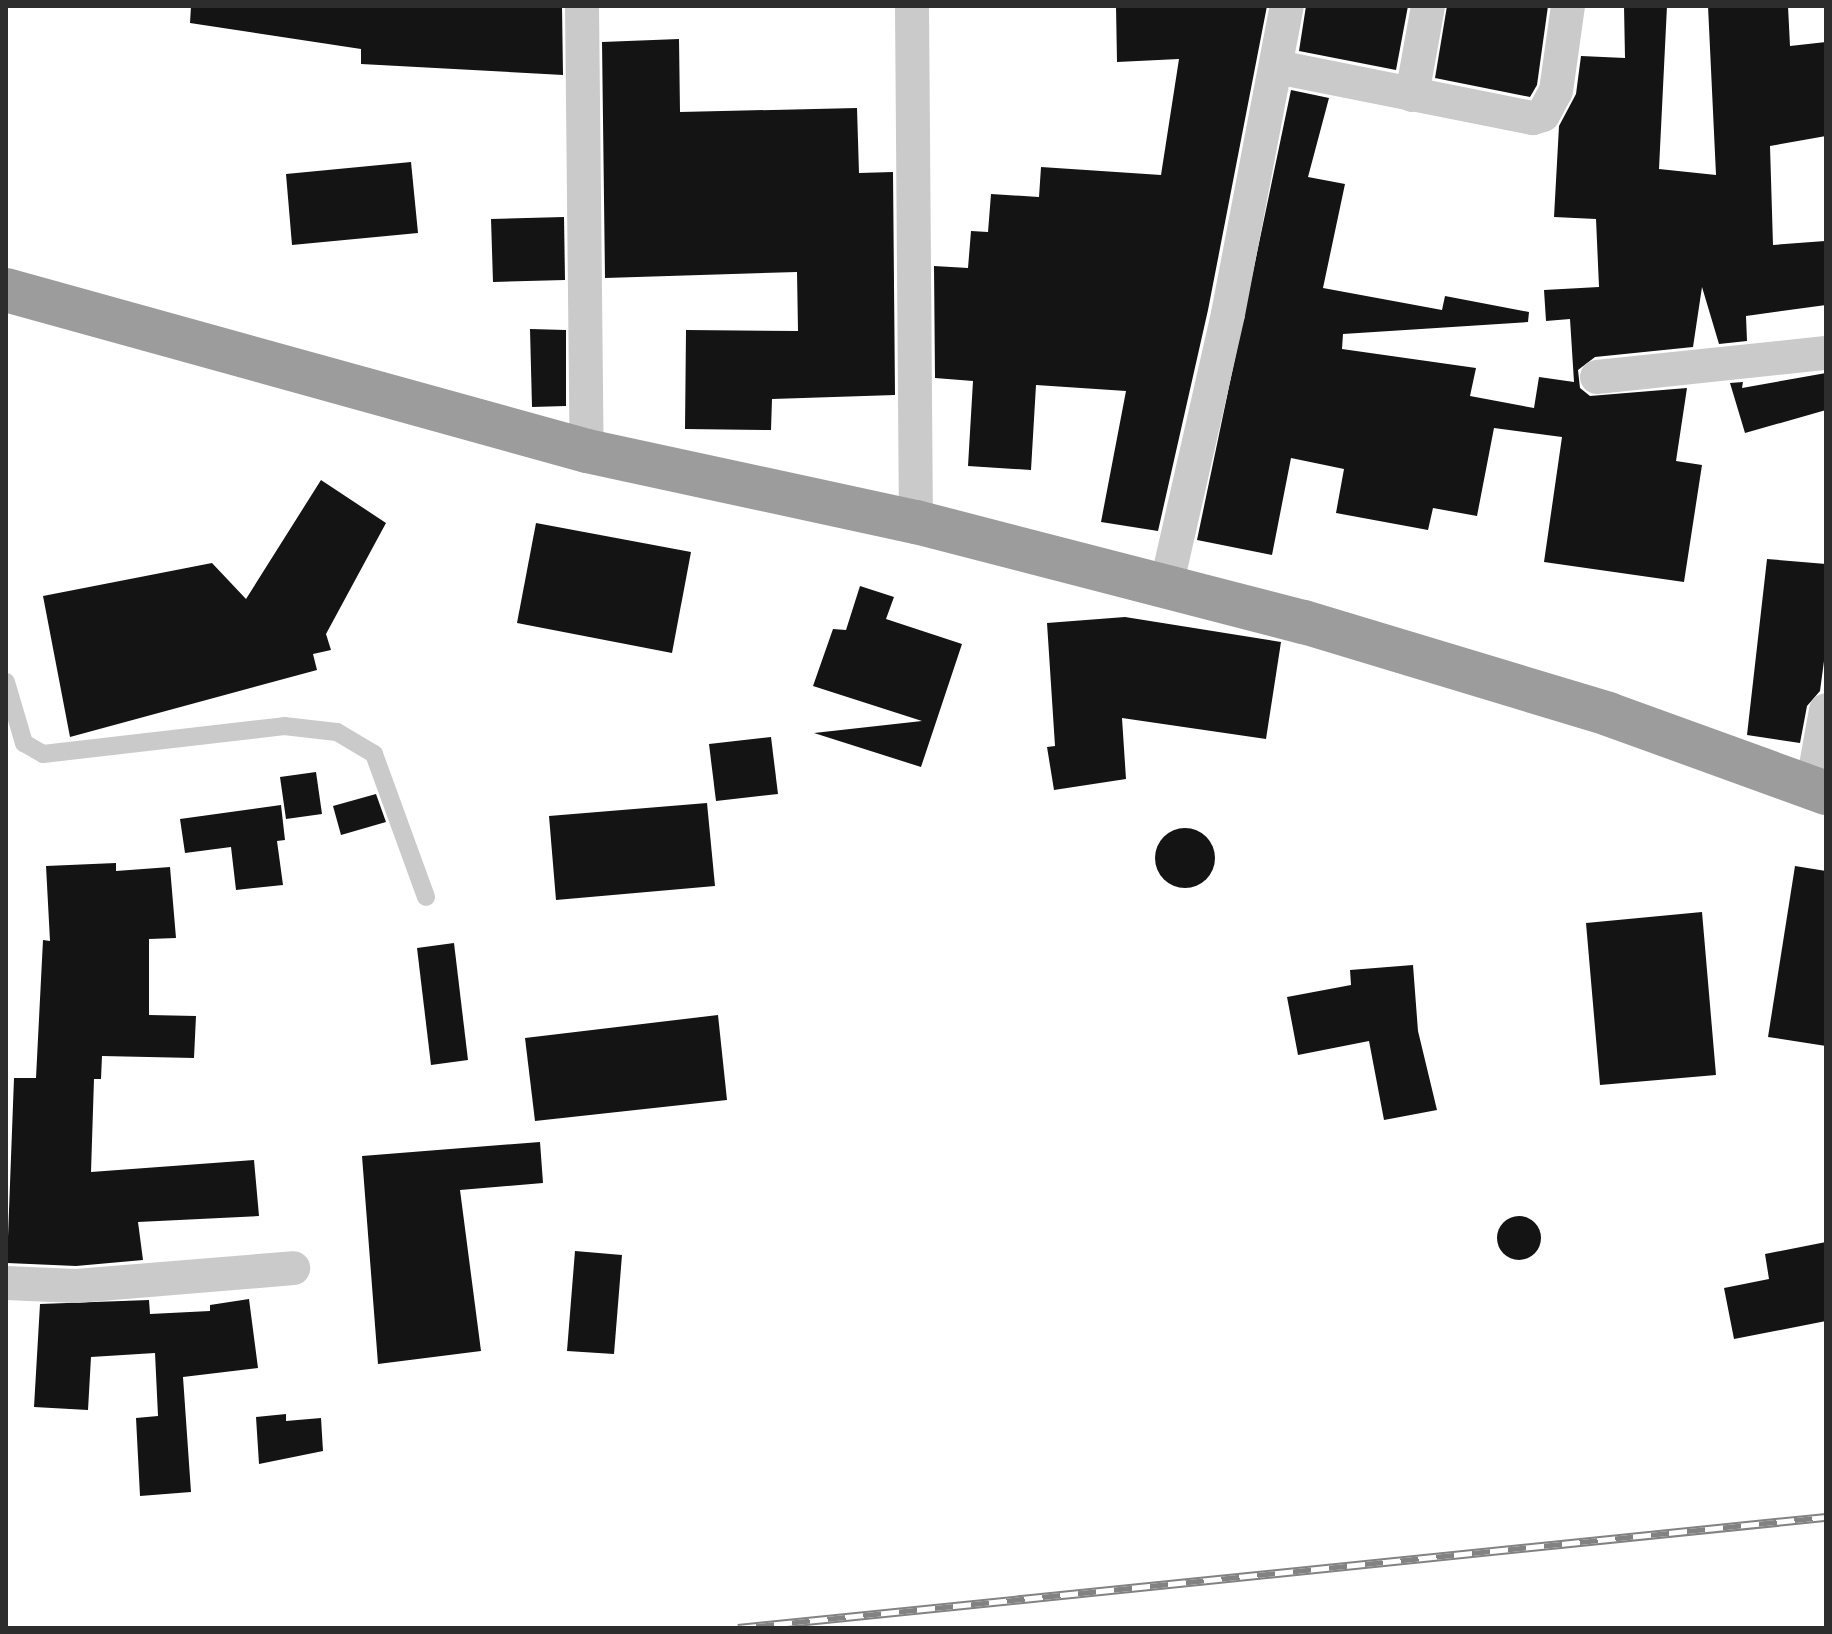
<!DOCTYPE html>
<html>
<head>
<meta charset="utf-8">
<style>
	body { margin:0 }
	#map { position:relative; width:1832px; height:1634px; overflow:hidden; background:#fff; font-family:Figtree,sans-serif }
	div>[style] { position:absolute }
	.building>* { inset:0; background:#141414 }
	.round { border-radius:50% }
	.service>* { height:18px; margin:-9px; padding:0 9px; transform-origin:9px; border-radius:9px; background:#cacaca }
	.minor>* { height:34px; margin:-17px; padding:0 17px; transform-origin:17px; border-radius:17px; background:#cacaca }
	.trunk>* { height:44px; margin:-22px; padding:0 22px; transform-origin:22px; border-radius:22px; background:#9c9c9c }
	.rail>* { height:9px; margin-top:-4.5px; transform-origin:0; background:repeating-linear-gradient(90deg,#fff 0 18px,#828282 0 36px); box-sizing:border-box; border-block:2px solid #828282 }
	span { translate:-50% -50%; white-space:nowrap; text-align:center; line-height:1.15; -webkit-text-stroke:8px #fff; paint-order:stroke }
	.frame { position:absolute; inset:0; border:8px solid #2d2d2d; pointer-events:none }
</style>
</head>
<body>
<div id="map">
	<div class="building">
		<div style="clip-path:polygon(191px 6px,562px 6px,563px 75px,361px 64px,361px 49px,190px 23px)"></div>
		<div style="clip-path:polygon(1116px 6px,1267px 6px,1208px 310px,1158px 531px,1101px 522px,1126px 391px,1036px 385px,1031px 470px,968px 466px,973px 381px,935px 378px,934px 266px,968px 268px,971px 231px,988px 232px,991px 194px,1039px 197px,1041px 167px,1161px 175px,1179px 59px,1117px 62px)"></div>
		<div style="clip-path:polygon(1306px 6px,1408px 6px,1396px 70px,1299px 51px)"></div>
		<div style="clip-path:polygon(1447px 6px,1548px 6px,1537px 85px,1530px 97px,1435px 78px)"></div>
		<div style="clip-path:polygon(1624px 6px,1667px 6px,1659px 169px,1716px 175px,1708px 6px,1788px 6px,1790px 46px,1826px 42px,1826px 136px,1770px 146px,1773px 245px,1825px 241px,1826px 305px,1746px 316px,1747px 341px,1719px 344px,1702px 287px,1693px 347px,1595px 357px,1578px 370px,1580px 388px,1590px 396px,1687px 388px,1676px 461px,1702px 465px,1684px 582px,1544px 562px,1562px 437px,1494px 428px,1477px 516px,1433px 508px,1428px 530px,1336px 513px,1344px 469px,1291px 458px,1272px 555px,1197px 540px,1291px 90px,1329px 98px,1308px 177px,1345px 184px,1323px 288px,1442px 310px,1445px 296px,1529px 312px,1528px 322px,1343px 334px,1342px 349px,1476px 368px,1470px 396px,1534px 408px,1539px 377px,1574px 382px,1570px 319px,1546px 321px,1544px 290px,1599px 287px,1596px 219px,1554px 217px,1559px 126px,1576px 94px,1581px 56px,1625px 58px)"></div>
		<div style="clip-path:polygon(679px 39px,680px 112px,857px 108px,859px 173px,893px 172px,895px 395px,772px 399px,771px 430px,685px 429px,686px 330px,798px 331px,797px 272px,605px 278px,602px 42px)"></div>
		<div style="clip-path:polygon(411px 162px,418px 233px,292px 245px,286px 174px)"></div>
		<div style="clip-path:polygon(564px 217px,565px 280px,493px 282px,491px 219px)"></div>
		<div style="clip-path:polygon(530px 329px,566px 330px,566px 406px,532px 407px)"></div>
		<div style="clip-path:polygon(1826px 373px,1826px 410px,1745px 433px,1730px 383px,1743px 382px,1742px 388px)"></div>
		<div style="clip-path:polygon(321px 480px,386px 523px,326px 634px,331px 650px,313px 654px,317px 670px,70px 737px,43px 596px,212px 563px,246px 599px)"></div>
		<div style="clip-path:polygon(536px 523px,691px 552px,672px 653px,517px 623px)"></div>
		<div style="clip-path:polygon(1767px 559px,1826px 564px,1826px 646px,1820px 691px,1807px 706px,1800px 743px,1747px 735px)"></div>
		<div style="clip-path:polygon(860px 586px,894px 597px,886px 619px,962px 644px,921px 767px,814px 733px,922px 721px,813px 686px,833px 629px,846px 630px)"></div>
		<div style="clip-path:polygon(1125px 617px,1281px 642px,1266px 739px,1122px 718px,1126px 779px,1054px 790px,1047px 747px,1055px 746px,1047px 623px)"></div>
		<div style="clip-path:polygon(771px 737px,778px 794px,716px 801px,709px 744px)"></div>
		<div style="clip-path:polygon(316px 772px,322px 814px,286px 819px,280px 777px)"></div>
		<div style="clip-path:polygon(376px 794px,386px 822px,341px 835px,333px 806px)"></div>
		<div style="clip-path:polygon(707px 803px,715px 886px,556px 900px,549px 816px)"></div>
		<div style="clip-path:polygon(281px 805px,285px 840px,277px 841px,283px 885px,236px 890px,231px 847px,185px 853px,180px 819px)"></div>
		<div class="round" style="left:1155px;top:828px;width:60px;height:60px"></div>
		<div style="clip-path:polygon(116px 863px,116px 871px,170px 867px,176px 938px,149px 939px,149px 1015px,196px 1016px,194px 1058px,102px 1056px,101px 1079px,94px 1079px,91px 1172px,254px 1160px,259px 1216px,138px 1222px,143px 1260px,76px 1266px,7px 1263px,14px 1078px,36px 1078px,43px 940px,50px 941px,46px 866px)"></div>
		<div style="clip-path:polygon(1795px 866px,1826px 871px,1826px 1046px,1768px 1037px)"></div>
		<div style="clip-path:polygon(1702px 912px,1716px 1075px,1600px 1085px,1586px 923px)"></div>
		<div style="clip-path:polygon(454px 943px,468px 1060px,431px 1065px,417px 948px)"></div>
		<div style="clip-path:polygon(1413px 965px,1418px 1031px,1437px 1110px,1384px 1120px,1369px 1041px,1298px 1055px,1287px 997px,1351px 985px,1350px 970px)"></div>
		<div style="clip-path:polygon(718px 1015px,727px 1100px,535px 1121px,525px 1038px)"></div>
		<div style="clip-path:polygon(540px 1142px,543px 1183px,460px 1190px,481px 1351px,378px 1364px,362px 1156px)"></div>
		<div class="round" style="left:1497px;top:1216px;width:44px;height:44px"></div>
		<div style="clip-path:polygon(1826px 1242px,1826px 1321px,1734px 1339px,1724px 1288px,1769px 1279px,1765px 1254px)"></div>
		<div style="clip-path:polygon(575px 1251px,622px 1255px,614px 1354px,567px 1351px)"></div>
		<div style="clip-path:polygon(249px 1299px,258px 1368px,183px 1377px,191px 1492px,140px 1496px,136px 1418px,158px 1416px,155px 1353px,91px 1357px,88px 1410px,34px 1407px,40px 1304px,149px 1300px,150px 1314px,210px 1311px,210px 1305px)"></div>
		<div style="clip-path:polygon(286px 1414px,286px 1421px,321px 1418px,323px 1451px,259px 1464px,256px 1417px)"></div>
	</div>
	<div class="service">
		<div style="left:6px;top:682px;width:64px;rotate:73.6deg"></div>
		<div style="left:24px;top:743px;width:22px;rotate:30deg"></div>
		<div style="left:43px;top:754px;width:243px;rotate:-6.6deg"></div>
		<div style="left:284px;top:726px;width:53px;rotate:6.5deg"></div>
		<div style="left:337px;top:732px;width:43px;rotate:30.7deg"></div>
		<div style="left:374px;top:754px;width:152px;rotate:70deg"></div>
	</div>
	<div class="minor">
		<div style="left:582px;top:6px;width:445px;rotate:89.4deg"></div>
		<div style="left:912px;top:6px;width:516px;rotate:89.56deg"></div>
		<div style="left:1277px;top:67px;width:261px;rotate:11.3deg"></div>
		<div style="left:1533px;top:118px;width:10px;rotate:-17deg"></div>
		<div style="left:1543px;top:115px;width:27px;rotate:-62deg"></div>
		<div style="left:1556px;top:91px;width:86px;rotate:-82deg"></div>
		<div style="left:1412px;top:95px;width:90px;rotate:-79.8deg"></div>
		<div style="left:1597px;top:377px;width:230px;rotate:-6deg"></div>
		<div style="left:1166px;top:587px;width:280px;rotate:-77.2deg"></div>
		<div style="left:1228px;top:314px;width:314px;rotate:-79.2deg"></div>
		<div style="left:1812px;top:788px;width:79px;rotate:-79.8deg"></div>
		<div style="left:6px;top:1283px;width:70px;rotate:2.5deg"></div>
		<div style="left:76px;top:1286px;width:218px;rotate:-4.7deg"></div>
	</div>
	<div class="trunk">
		<div style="left:6px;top:290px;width:603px;rotate:15.49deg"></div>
		<div style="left:587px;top:451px;width:337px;rotate:12.2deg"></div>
		<div style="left:916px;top:522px;width:401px;rotate:14.5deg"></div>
		<div style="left:1304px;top:622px;width:318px;rotate:16.8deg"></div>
		<div style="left:1608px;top:714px;width:232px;rotate:19.9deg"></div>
	</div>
	<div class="rail">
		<div style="left:738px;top:1628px;width:1094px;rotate:-5.83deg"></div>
	</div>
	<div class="frame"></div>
</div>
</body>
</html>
